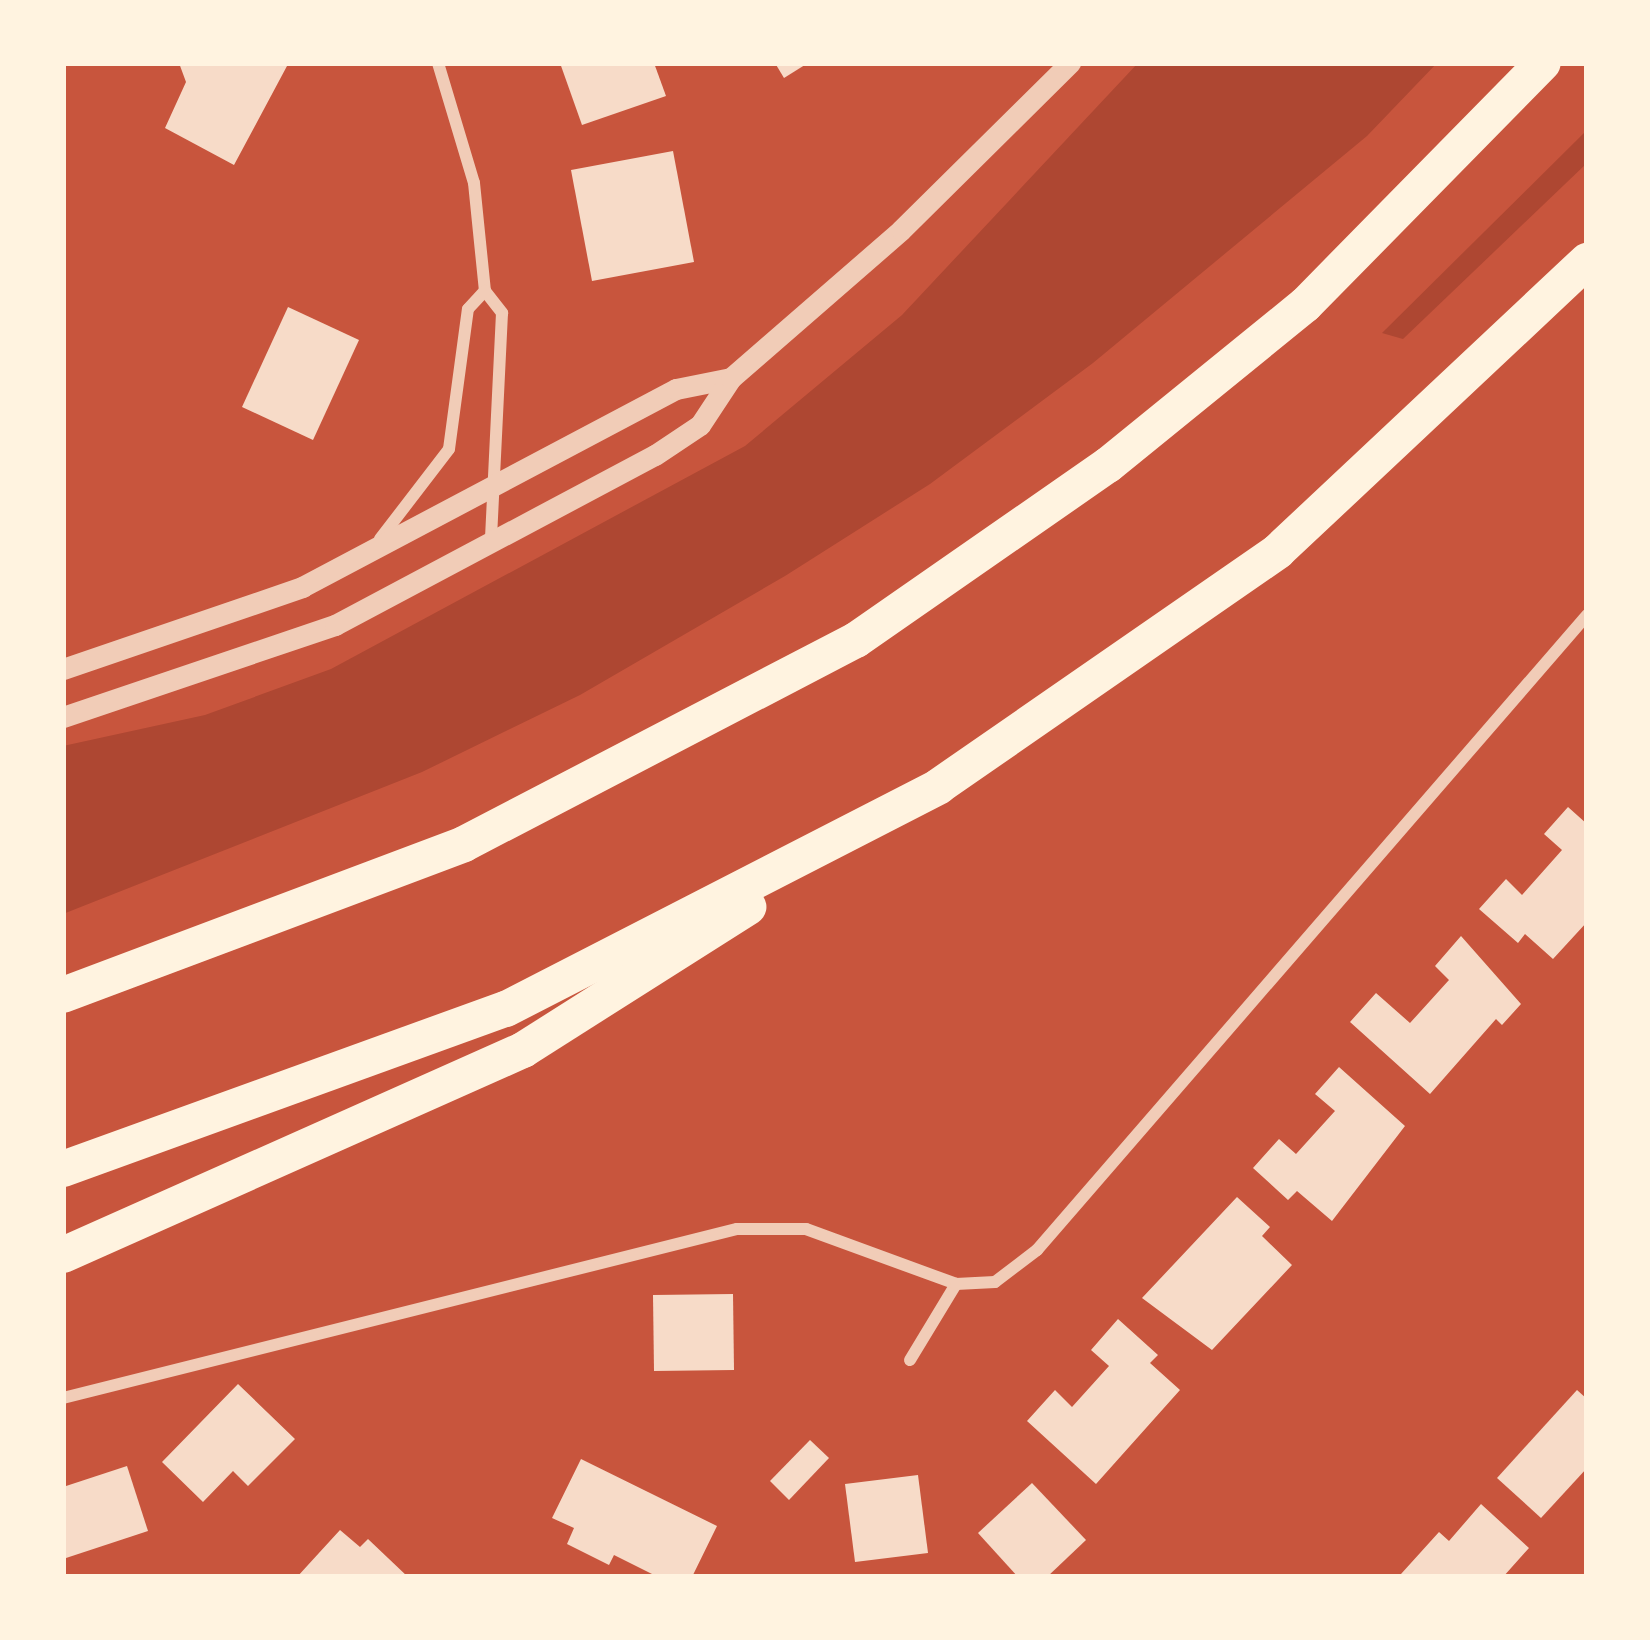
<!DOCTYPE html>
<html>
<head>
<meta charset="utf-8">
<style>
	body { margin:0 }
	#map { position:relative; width:1650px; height:1640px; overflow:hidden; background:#c8553d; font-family:Cabin,sans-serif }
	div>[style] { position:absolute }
	.green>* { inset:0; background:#ae4732 }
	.building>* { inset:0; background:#f7dbc8 }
	.minor>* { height:12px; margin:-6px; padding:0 6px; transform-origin:6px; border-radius:6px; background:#f1ccb7 }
	.tertiary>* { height:21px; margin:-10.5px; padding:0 10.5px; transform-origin:10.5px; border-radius:10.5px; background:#f1ccb7 }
	.motorway>* { height:36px; margin:-18px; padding:0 18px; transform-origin:18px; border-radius:18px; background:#fff3e0 }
	span { translate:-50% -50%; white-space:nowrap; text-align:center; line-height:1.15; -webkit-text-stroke:12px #fff3e0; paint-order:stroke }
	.frame { position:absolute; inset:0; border:66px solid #fff3e0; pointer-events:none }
</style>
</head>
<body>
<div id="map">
	<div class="green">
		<div style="clip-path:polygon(1138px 63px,1437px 63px,1367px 136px,1093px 363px,930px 484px,785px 576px,580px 695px,422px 772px,63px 914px,63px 746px,205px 715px,331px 669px,745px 446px,902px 315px)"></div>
		<div style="clip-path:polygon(1587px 130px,1587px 163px,1403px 339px,1382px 333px)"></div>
	</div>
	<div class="building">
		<div style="clip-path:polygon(179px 63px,287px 66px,234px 165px,165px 128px,186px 82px)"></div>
		<div style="clip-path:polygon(560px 63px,654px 63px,666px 96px,582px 125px)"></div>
		<div style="clip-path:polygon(775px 63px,808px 63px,784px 78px)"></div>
		<div style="clip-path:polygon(673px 151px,694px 262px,592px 281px,571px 170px)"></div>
		<div style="clip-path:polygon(288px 307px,359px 340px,313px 440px,242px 407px)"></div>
		<div style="clip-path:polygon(1568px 807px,1587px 824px,1587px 922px,1553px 959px,1525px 934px,1518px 943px,1479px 909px,1506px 879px,1522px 895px,1562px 850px,1544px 834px)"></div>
		<div style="clip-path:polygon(1461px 936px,1521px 1004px,1502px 1025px,1496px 1019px,1430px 1094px,1350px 1022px,1376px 993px,1410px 1023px,1449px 980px,1435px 966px)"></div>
		<div style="clip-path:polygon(1339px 1067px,1405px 1126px,1332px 1221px,1297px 1191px,1288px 1200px,1253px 1168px,1279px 1139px,1296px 1154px,1335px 1111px,1315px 1094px)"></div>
		<div style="clip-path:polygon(1237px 1197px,1270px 1227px,1262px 1236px,1292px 1265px,1212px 1350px,1142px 1298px)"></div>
		<div style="clip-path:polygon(733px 1294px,734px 1370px,654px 1371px,653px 1295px)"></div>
		<div style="clip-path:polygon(1118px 1319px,1158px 1355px,1150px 1363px,1180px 1390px,1096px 1484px,1027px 1421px,1055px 1390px,1072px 1407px,1109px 1366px,1091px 1350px)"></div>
		<div style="clip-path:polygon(238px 1384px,295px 1439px,248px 1486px,233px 1471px,203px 1502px,162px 1462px)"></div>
		<div style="clip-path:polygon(1577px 1390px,1587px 1399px,1587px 1468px,1541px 1518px,1497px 1478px)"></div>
		<div style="clip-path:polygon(810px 1440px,829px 1458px,789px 1500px,770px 1481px)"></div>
		<div style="clip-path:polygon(581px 1459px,717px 1526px,692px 1577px,658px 1577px,614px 1555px,609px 1565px,567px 1544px,574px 1528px,552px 1518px)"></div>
		<div style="clip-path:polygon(127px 1466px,148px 1531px,63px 1559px,63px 1487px)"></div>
		<div style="clip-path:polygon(918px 1475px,928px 1553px,855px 1562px,845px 1484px)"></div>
		<div style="clip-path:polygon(1032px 1483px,1086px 1540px,1047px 1577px,1018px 1577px,978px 1533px)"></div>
		<div style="clip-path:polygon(1481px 1504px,1529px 1548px,1503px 1577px,1401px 1574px,1439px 1532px,1449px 1541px)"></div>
		<div style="clip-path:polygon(340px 1530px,360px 1547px,368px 1539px,408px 1577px,297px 1577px)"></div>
	</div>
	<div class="minor">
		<div style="left:438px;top:63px;width:125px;rotate:73.3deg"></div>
		<div style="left:474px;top:183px;width:109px;rotate:84.2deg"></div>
		<div style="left:485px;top:291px;width:28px;rotate:52deg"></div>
		<div style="left:502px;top:313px;width:229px;rotate:92.8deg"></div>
		<div style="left:380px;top:539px;width:113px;rotate:-52.5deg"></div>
		<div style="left:449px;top:449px;width:141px;rotate:-82.3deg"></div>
		<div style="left:468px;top:309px;width:25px;rotate:-47deg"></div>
		<div style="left:910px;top:1360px;width:89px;rotate:-58.8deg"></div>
		<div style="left:63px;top:1398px;width:695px;rotate:-14.08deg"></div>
		<div style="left:737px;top:1229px;width:69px"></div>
		<div style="left:806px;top:1229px;width:160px;rotate:20.1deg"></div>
		<div style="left:956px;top:1284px;width:39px;rotate:-3deg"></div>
		<div style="left:995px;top:1282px;width:53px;rotate:-37.3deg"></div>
		<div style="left:1037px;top:1250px;width:840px;rotate:-49.1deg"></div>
	</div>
	<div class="tertiary">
		<div style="left:63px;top:669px;width:253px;rotate:-18.9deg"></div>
		<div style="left:302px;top:587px;width:423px;rotate:-27.9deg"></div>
		<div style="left:676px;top:389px;width:56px;rotate:-11.3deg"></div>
		<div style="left:63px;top:717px;width:287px;rotate:-18.7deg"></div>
		<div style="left:335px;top:625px;width:362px;rotate:-28deg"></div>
		<div style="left:655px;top:455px;width:54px;rotate:-33.7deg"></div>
		<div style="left:700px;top:425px;width:56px;rotate:-56.6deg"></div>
		<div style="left:731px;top:378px;width:225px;rotate:-41deg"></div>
		<div style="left:901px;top:230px;width:238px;rotate:-44.7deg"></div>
	</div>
	<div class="motorway">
		<div style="left:63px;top:995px;width:428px;rotate:-20.6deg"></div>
		<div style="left:464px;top:844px;width:442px;rotate:-27.5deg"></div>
		<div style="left:856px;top:640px;width:307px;rotate:-34.8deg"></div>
		<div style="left:1108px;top:465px;width:254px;rotate:-39.1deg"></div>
		<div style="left:1305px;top:305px;width:339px;rotate:-45.5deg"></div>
		<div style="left:63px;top:1169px;width:471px;rotate:-19.9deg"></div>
		<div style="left:506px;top:1009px;width:487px;rotate:-27.2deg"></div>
		<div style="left:939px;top:786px;width:412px;rotate:-34.7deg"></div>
		<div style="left:1278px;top:551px;width:424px;rotate:-43.2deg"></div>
		<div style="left:63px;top:1255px;width:504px;rotate:-24.02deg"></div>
		<div style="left:523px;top:1050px;width:267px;rotate:-32.4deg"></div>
	</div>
	<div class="frame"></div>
</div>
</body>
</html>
